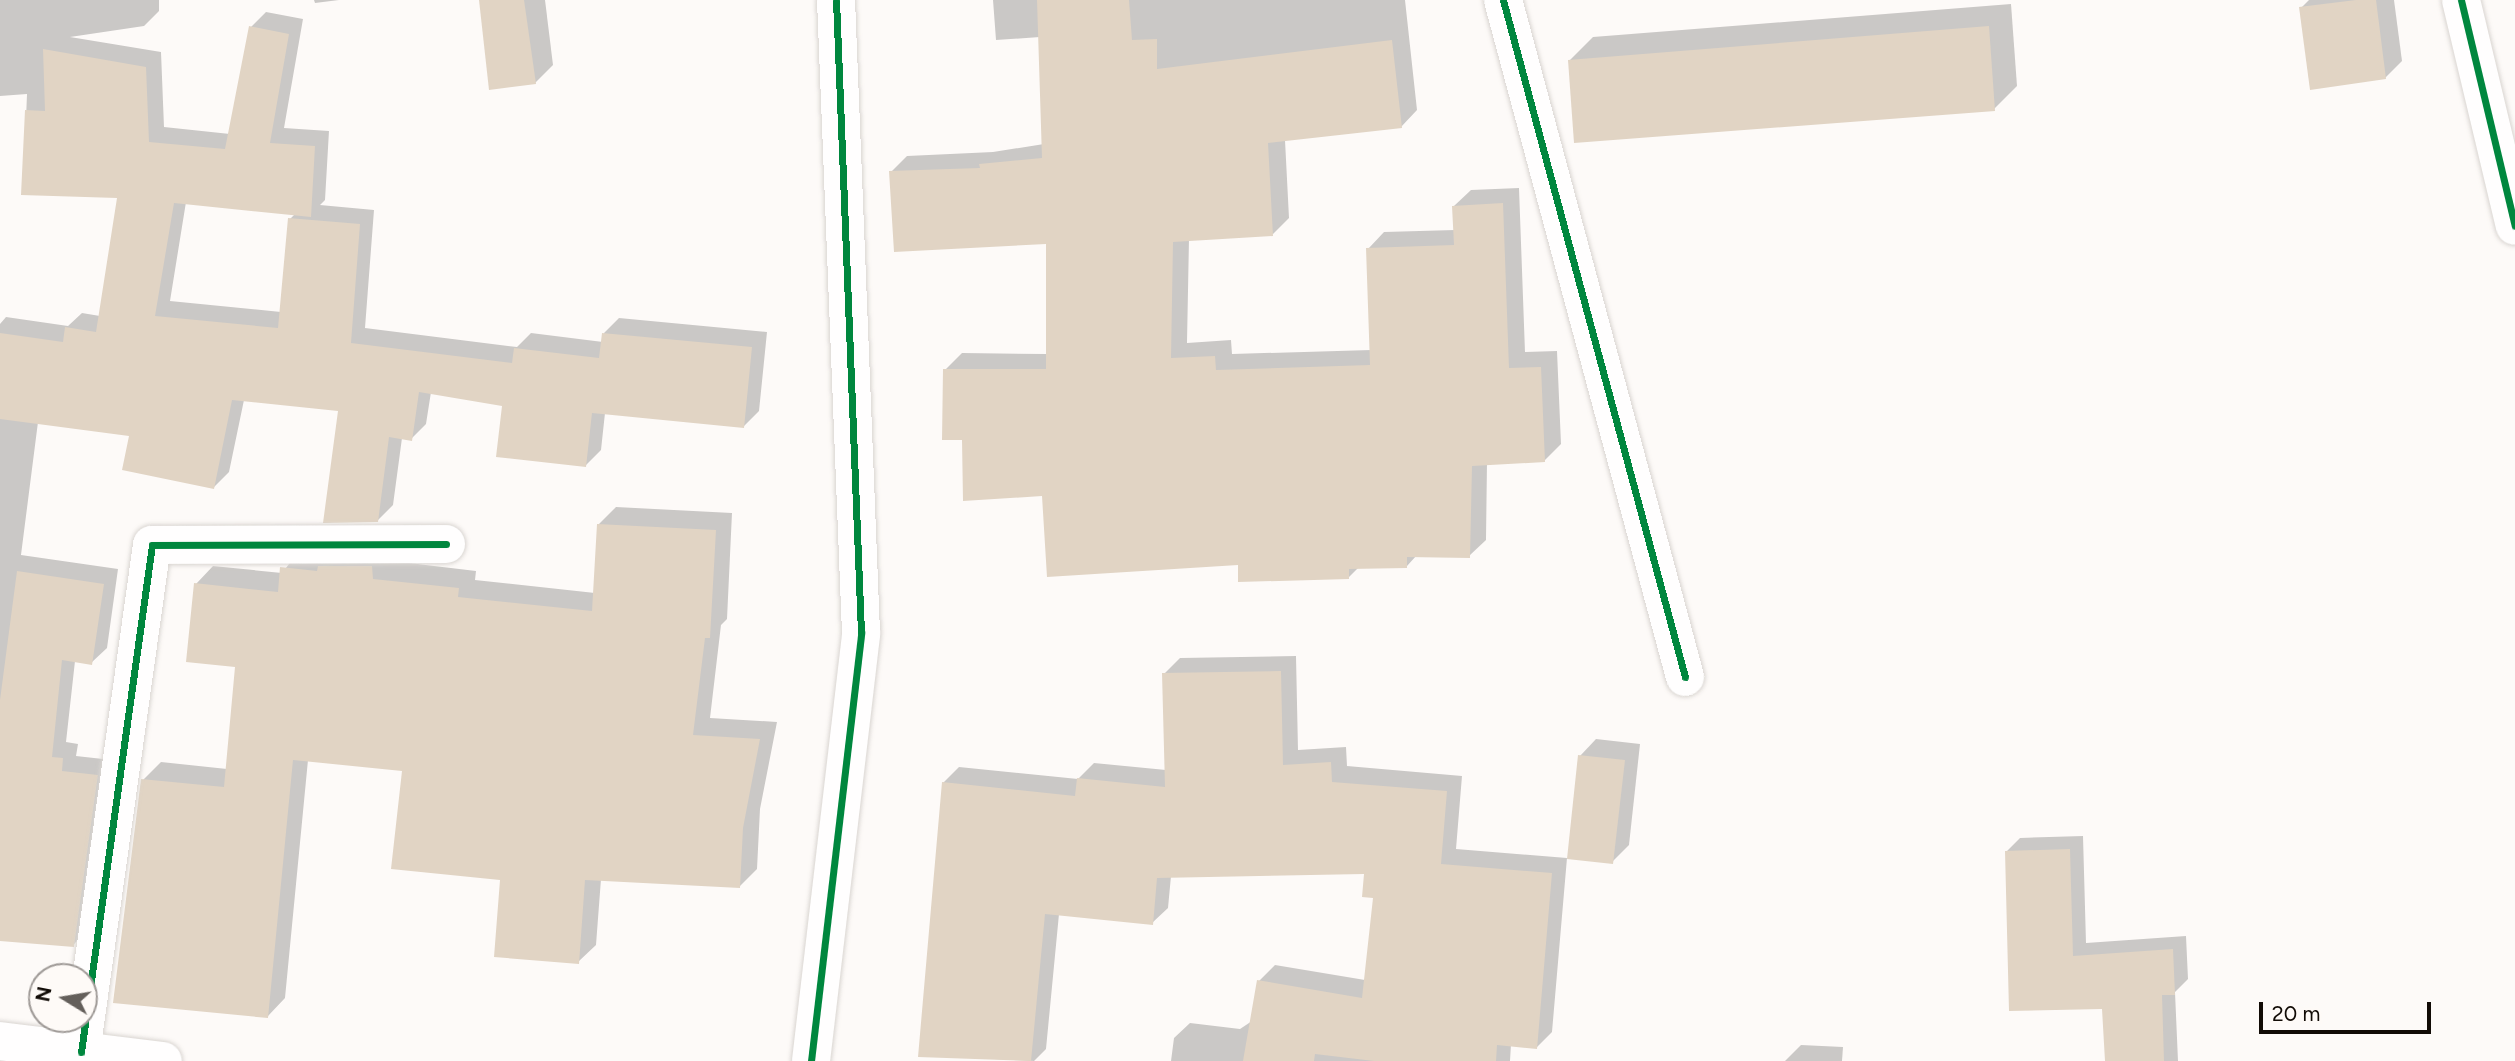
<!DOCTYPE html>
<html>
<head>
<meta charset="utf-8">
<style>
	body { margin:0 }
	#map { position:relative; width:2515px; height:1061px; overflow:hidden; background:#fdfaf8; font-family:Figtree,sans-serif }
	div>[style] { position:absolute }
	.shadow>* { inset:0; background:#0003 }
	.building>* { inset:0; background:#e1d4c4 }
	.roads { filter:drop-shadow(0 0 2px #d9d5d1) drop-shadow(0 0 2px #d9d5d1) }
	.minor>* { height:38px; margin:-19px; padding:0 19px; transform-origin:19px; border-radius:19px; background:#fffefe }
	.cycleway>* { height:7px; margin:-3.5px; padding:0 3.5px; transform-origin:3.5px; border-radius:3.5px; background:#00873e }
	span { translate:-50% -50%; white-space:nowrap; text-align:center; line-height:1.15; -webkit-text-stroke:5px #fefaf7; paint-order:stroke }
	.north { position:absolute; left:28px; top:963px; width:70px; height:70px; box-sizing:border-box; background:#fefaf7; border:2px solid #9f9a97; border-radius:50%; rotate:281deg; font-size:19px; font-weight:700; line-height:28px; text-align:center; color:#110b06 }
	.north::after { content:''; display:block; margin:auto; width:24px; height:32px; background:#645f5b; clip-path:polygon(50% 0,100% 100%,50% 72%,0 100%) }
	.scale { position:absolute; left:2259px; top:1002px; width:172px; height:32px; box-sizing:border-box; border:4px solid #110b06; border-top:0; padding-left:9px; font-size:21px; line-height:24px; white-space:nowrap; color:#110b06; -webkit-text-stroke:5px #fefaf7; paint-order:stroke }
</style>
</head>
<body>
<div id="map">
	<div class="shadow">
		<div style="clip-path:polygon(evenodd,0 0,159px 0,159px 11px,144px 26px,70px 37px,161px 52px,164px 127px,230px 134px,251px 27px,266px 12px,303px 19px,284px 128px,329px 131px,325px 200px,320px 205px,374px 210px,365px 328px,517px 347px,531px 333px,603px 342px,604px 333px,619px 318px,767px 332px,759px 411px,744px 426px,605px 413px,601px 450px,586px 465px,504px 404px,431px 392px,426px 424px,411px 439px,402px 438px,393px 505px,377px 521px,340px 410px,244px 400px,229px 472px,214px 487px,131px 435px,38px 422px,21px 555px,118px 569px,107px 648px,91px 663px,75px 661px,66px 742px,78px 744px,76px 756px,112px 760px,88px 930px,73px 945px,0 939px,0 324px,6px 317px,68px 326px,82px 313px,100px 316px,119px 196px,23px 193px,27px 94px,0 96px,0 0,186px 202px,295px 214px,290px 219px,281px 312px,170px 301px,186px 202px)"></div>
		<div style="clip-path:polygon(314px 0,339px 0,315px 3px)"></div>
		<div style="clip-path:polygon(481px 0,545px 0,553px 65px,535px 83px)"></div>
		<div style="clip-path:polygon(993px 0,1405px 0,1417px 110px,1401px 127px,1285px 140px,1289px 218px,1273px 234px,1189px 239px,1187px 343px,1231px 340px,1232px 354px,1371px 350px,1368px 249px,1384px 232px,1455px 230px,1454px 206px,1471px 190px,1519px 188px,1525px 352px,1557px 351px,1561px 444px,1544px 461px,1487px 463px,1486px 540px,1469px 556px,1417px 555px,1407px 566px,1359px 567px,1348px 578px,1239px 564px,1044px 494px,963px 438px,945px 370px,962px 353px,1047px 354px,1048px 242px,891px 172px,907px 156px,993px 152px,1044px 144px,1040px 37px,996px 40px)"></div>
		<div style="clip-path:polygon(2309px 0,2394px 0,2402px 61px,2385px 78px,2301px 8px)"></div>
		<div style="clip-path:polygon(2011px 4px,2017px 86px,1994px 109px,1570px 60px,1593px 37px)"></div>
		<div style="clip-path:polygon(616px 507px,732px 513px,727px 619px,721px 625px,710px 718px,777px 722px,760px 809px,757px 869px,739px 887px,601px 879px,596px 945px,578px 962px,404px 770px,308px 760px,285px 998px,268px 1016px,143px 780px,161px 762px,227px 769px,237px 666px,196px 584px,213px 566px,282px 573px,300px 550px,476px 571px,475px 580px,595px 593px,598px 525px)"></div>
		<div style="clip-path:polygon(1296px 656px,1298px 750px,1346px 747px,1347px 766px,1462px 776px,1456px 849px,1567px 858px,1552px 1032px,1537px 1047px,1511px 1044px,1510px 1061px,1171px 1061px,1174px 1038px,1190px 1023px,1240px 1029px,1252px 1021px,1259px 981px,1275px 965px,1365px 980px,1375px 897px,1365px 872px,1171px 876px,1168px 908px,1152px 923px,1059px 914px,1046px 1049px,1034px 1061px,920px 1055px,943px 783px,959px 767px,1078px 779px,1094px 763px,1166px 770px,1164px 674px,1180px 658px)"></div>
		<div style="clip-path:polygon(1596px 739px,1640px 744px,1629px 845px,1612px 862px,1580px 756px)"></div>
		<div style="clip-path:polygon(2083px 836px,2086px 943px,2186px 936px,2188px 979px,2175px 992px,2178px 1061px,2106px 1061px,2104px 1007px,2007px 851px,2020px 838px)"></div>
		<div style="clip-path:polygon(1801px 1045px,1843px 1047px,1842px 1061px,1785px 1061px)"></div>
	</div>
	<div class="building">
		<div style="clip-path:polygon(479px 0,524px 0,536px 84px,489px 90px)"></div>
		<div style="clip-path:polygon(1037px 0,1129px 0,1132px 40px,1157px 39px,1157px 69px,1392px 40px,1402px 128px,1268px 143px,1273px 236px,1173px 242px,1171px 358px,1215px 356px,1216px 370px,1370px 365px,1366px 248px,1454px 245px,1452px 206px,1503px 203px,1509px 368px,1541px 367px,1545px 462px,1472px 466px,1470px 558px,1407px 557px,1407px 568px,1349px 569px,1349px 579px,1238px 582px,1238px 565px,1047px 577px,1042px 496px,963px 501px,962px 440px,942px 440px,943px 369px,1046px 369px,1046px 244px,894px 252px,889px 171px,980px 168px,979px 164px,1042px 158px)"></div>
		<div style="clip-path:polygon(2356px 0,2376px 0,2386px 79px,2310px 90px,2299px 7px)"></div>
		<div style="clip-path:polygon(249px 26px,289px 34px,270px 143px,315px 146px,311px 217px,174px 203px,155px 316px,278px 328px,288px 218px,360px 224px,351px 343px,512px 363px,514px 348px,599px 358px,602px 333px,752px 347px,744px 428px,592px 413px,586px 467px,496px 457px,502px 406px,419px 392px,412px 441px,389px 437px,378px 522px,323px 523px,338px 411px,232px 400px,214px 489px,122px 470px,129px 436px,0 419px,0 333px,63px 342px,65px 327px,96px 332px,117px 198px,21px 195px,25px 110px,45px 111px,43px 49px,146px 67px,149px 142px,225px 149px)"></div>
		<div style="clip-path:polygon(1989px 26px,1995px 111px,1574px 143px,1568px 60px)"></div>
		<div style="clip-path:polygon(597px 524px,716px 530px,710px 638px,705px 638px,693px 735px,760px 739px,743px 828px,740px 888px,585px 880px,579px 964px,494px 957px,500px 880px,391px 869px,402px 771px,293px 760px,268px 1018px,113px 1003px,141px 779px,224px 787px,235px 667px,186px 662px,194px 583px,278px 592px,280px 567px,317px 571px,318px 566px,372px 566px,373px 579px,459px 588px,458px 597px,592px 611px)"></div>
		<div style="clip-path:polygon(17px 571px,104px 584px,92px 665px,62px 660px,52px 757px,63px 758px,62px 771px,98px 775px,74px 947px,0 941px,0 700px)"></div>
		<div style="clip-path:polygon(1281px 671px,1283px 765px,1331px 762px,1332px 782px,1447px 791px,1441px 864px,1552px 873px,1537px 1049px,1497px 1045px,1496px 1061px,1374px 1061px,1315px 1054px,1314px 1061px,1243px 1061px,1257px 980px,1362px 998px,1373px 898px,1362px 897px,1364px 874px,1157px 878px,1153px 925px,1045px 914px,1031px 1061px,918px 1057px,942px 782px,1075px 796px,1077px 778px,1165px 787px,1162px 673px)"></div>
		<div style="clip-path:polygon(1578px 755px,1625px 760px,1613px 864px,1567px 859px)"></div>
		<div style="clip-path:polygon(2070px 849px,2073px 956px,2173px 949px,2175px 995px,2162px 995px,2164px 1061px,2105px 1061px,2102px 1009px,2009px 1011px,2005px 851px)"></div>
	</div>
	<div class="roads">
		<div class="minor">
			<div style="left:1503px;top:0;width:701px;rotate:74.95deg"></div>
			<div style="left:2461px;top:0;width:232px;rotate:76.6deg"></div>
			<div style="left:0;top:1041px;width:164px;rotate:7deg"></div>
			<div style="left:81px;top:1052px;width:512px;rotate:-82.03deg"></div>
			<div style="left:152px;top:545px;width:294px;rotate:-0.2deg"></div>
			<div style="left:811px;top:1061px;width:431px;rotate:-83.3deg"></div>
			<div style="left:861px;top:633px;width:633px;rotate:-92.26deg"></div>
		</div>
	</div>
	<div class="cycleway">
		<div style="left:1503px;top:0;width:701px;rotate:74.95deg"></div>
		<div style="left:2461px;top:0;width:232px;rotate:76.6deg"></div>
		<div style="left:81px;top:1052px;width:512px;rotate:-82.03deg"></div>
		<div style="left:152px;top:545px;width:294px;rotate:-0.2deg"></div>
		<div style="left:811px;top:1061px;width:431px;rotate:-83.3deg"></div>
		<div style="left:861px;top:633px;width:633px;rotate:-92.26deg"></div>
	</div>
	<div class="north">N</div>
	<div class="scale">20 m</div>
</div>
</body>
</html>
